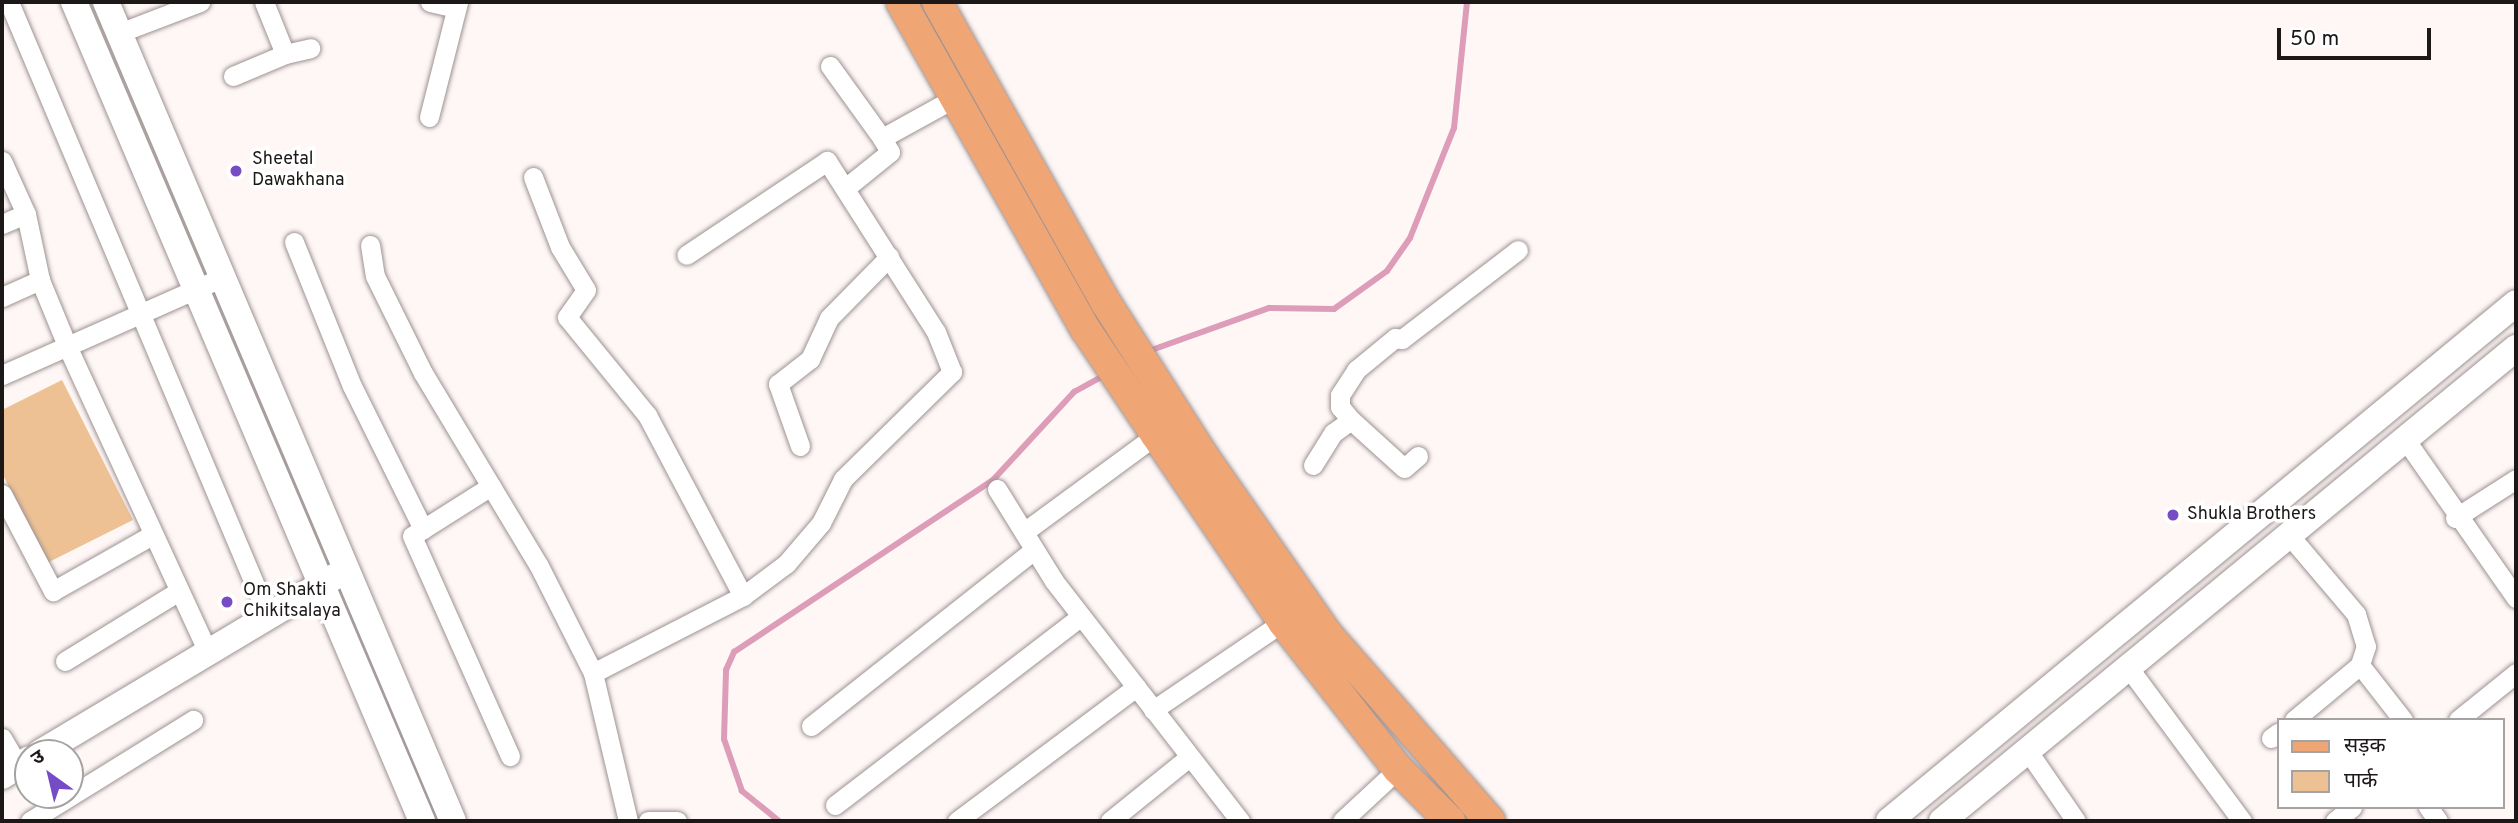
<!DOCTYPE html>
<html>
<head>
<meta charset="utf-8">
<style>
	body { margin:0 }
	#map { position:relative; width:2518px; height:823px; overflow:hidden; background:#fef7f6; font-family:Overpass,"Noto Sans Devanagari",sans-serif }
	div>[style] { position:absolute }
	.green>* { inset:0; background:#eec195 }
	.stream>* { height:6px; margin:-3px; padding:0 3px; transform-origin:3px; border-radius:3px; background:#dd9db9 }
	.roads { filter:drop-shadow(0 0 2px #9d9291) drop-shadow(0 0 2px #9d9291) }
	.street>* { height:19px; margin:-9.5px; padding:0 9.5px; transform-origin:9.5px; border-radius:9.5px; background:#fff }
	.secondary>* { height:26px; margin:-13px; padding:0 13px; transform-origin:13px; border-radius:13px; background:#fff }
	.primary>* { height:30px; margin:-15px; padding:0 15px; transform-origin:15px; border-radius:15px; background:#f0a575 }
	.dots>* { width:19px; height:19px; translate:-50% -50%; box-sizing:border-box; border:4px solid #fff; border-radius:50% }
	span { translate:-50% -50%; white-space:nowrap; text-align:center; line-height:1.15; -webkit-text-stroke:7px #fff; paint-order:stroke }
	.poi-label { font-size:18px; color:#1c1817 }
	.left { translate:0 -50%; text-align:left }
	.frame { position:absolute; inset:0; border:4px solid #1c1817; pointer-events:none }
	.legend { position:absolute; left:2277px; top:718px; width:228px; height:91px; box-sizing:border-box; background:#fff; border:2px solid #a4a3a2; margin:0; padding:9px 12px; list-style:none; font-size:21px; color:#1c1817 }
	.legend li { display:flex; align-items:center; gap:14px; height:35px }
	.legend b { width:35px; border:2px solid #a4a3a2 }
	.north { position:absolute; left:14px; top:739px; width:70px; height:70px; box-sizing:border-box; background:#fff; border:2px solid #a4a3a2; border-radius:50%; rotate:326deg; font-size:19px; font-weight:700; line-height:28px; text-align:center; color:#1c1817 }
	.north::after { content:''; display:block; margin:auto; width:24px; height:32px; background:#754cc5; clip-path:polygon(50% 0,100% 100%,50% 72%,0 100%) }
	.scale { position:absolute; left:2277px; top:28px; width:154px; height:32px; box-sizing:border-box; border:4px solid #1c1817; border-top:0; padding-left:9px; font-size:21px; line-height:24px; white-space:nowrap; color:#1c1817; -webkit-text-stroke:5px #fff; paint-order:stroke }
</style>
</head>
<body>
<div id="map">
	<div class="green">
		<div style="clip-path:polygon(62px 380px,133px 520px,47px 563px,2px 473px,2px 410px)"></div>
	</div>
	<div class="stream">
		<div style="left:1146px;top:352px;width:131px;rotate:-19.7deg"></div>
		<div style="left:1269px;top:308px;width:65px;rotate:0.9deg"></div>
		<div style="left:1334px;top:309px;width:65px;rotate:-35.6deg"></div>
		<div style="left:1387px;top:271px;width:40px;rotate:-55.1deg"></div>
		<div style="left:1410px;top:238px;width:118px;rotate:-68.2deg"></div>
		<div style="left:1454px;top:128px;width:127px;rotate:-84.1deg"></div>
		<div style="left:779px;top:821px;width:48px;rotate:-141deg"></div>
		<div style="left:742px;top:791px;width:55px;rotate:-109.1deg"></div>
		<div style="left:724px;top:739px;width:69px;rotate:-88.3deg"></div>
		<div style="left:726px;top:670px;width:20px;rotate:-66deg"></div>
		<div style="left:734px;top:652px;width:311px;rotate:-33.6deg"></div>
		<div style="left:993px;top:480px;width:120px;rotate:-47.4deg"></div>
		<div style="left:1074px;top:392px;width:37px;rotate:-29deg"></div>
	</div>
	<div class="roads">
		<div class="street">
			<div style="left:9px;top:2px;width:666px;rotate:67.13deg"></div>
			<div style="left:430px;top:2px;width:27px;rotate:13deg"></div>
			<div style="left:119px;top:33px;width:87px;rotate:-20.9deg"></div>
			<div style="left:285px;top:54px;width:26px;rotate:-13deg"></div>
			<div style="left:830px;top:66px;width:89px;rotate:54.2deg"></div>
			<div style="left:233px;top:76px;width:56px;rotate:-22.9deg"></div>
			<div style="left:285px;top:54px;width:56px;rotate:-112deg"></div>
			<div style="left:429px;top:117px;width:119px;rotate:-75.8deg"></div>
			<div style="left:2px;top:161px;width:58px;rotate:65.6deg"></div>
			<div style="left:26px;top:214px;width:67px;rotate:78deg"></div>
			<div style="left:40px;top:280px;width:74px;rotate:67.6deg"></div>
			<div style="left:68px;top:348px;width:335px;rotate:65.3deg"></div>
			<div style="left:533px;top:177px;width:75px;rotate:68.9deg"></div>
			<div style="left:560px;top:247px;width:50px;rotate:58.8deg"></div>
			<div style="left:586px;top:290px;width:33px;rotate:125deg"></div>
			<div style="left:567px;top:317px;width:127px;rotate:50.8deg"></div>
			<div style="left:647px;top:415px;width:205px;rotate:62.1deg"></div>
			<div style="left:848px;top:186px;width:54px;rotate:-39deg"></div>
			<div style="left:890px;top:152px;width:16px;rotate:-120deg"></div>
			<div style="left:882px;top:138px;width:79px;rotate:-28.8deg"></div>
			<div style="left:2px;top:224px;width:26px;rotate:-23deg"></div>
			<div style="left:294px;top:242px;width:155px;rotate:68.1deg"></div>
			<div style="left:352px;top:386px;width:160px;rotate:63.6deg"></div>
			<div style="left:370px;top:245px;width:31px;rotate:81deg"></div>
			<div style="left:375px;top:276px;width:108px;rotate:63.7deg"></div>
			<div style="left:423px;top:373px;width:225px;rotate:59deg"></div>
			<div style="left:539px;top:566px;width:120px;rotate:63.2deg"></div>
			<div style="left:593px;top:673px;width:152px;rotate:76.7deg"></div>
			<div style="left:2px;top:297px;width:42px;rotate:-24.1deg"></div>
			<div style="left:2px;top:375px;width:240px;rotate:-23.9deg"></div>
			<div style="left:2405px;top:439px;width:194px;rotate:55.1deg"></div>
			<div style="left:800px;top:446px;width:66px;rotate:-109.5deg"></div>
			<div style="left:778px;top:384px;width:41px;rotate:-38deg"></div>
			<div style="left:810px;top:359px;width:45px;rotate:-65.1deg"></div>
			<div style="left:829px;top:318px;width:86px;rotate:-45.5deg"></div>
			<div style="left:1418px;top:456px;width:18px;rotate:139deg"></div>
			<div style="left:1404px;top:468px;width:72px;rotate:-137.8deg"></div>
			<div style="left:1351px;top:420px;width:17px;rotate:-130deg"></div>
			<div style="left:1340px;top:407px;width:12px;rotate:-90deg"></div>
			<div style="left:1340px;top:395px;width:30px;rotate:-57deg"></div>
			<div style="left:1356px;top:370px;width:50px;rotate:-39.4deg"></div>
			<div style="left:1395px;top:338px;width:7px;rotate:8deg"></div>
			<div style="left:1402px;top:339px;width:146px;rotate:-37.5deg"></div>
			<div style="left:1313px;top:465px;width:38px;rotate:-58deg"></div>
			<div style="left:1333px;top:433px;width:22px;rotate:-36deg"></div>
			<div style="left:491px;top:486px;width:93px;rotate:147.7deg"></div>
			<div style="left:412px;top:536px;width:241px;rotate:66deg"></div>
			<div style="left:997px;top:489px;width:108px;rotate:58.2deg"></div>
			<div style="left:1054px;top:581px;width:304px;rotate:52.2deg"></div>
			<div style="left:2px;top:494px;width:110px;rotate:62.3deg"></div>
			<div style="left:53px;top:591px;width:114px;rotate:-29.5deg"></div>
			<div style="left:2455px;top:518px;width:72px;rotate:-32.6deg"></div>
			<div style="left:1024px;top:532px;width:164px;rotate:-36.3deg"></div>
			<div style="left:2289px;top:535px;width:104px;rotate:49.7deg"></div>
			<div style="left:2356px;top:614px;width:34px;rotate:73deg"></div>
			<div style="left:2366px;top:646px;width:20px;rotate:108deg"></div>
			<div style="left:2360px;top:665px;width:86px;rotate:140.2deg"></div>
			<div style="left:65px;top:661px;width:132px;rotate:-31.6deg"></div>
			<div style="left:2360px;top:665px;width:70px;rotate:52deg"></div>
			<div style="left:2128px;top:667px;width:192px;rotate:53.5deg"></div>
			<div style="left:593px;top:673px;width:169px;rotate:-27.2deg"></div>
			<div style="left:743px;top:596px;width:54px;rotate:-36.7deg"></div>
			<div style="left:786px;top:564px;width:54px;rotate:-49.5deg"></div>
			<div style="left:821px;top:523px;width:49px;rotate:-63.4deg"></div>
			<div style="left:843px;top:479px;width:153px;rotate:-44.5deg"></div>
			<div style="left:952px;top:372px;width:43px;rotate:-111.8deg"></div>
			<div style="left:936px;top:332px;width:203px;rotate:-122.5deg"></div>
			<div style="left:827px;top:161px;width:169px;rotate:146.3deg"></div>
			<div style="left:1153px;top:710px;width:157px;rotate:-34.1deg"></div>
			<div style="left:2458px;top:720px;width:75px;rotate:-39deg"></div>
			<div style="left:811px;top:726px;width:284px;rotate:-38.3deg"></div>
			<div style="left:2px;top:738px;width:32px;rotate:60deg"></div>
			<div style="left:2271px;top:738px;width:9px;rotate:-36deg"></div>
			<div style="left:2027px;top:750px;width:86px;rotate:55.4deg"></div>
			<div style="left:835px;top:805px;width:310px;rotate:-37.5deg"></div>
			<div style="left:2428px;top:807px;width:17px;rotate:54deg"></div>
			<div style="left:30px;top:821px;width:192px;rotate:-31.8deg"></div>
			<div style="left:648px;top:821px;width:29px"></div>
			<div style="left:957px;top:821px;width:224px;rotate:-36.8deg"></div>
			<div style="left:1110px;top:821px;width:100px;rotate:-38.9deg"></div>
			<div style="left:1342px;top:821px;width:76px;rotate:-42.9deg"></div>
			<div style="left:2335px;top:821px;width:22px;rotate:-39deg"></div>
		</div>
		<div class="secondary">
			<div style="left:74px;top:2px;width:890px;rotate:66.98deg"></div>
			<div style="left:106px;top:2px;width:889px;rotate:67.04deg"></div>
			<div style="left:40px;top:753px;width:346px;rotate:-30.9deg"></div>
			<div style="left:2px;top:776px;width:31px;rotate:-32deg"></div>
			<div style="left:1889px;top:821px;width:813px;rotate:-39.56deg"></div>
			<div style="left:1942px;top:821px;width:744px;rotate:-39.49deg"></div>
		</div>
		<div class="primary">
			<div style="left:901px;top:2px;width:377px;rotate:60.6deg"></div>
			<div style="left:1086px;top:330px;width:126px;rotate:56.3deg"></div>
			<div style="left:1156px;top:435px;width:226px;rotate:55.8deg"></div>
			<div style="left:1283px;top:622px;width:187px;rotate:52deg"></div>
			<div style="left:1398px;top:769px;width:74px;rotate:45deg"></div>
			<div style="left:937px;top:2px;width:345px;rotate:60.7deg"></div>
			<div style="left:1106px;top:303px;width:183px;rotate:57.5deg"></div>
			<div style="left:1204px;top:457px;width:216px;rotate:55.2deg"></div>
			<div style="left:1327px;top:634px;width:248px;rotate:48.9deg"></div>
		</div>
	</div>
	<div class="dots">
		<div style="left:236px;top:171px;background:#754cc5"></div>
		<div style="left:2173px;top:515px;background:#754cc5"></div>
		<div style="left:227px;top:602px;background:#754cc5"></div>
	</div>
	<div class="poi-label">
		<span class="left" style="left:252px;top:171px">Sheetal<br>Dawakhana</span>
		<span class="left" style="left:2187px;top:515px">Shukla Brothers</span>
		<span class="left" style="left:243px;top:602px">Om Shakti<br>Chikitsalaya</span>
	</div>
	<div class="frame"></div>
	<ul class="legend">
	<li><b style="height:9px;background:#f0a575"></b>सड़क</li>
	<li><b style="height:19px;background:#eec195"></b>पार्क</li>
	</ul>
	<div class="north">उ</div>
	<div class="scale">50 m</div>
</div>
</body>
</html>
